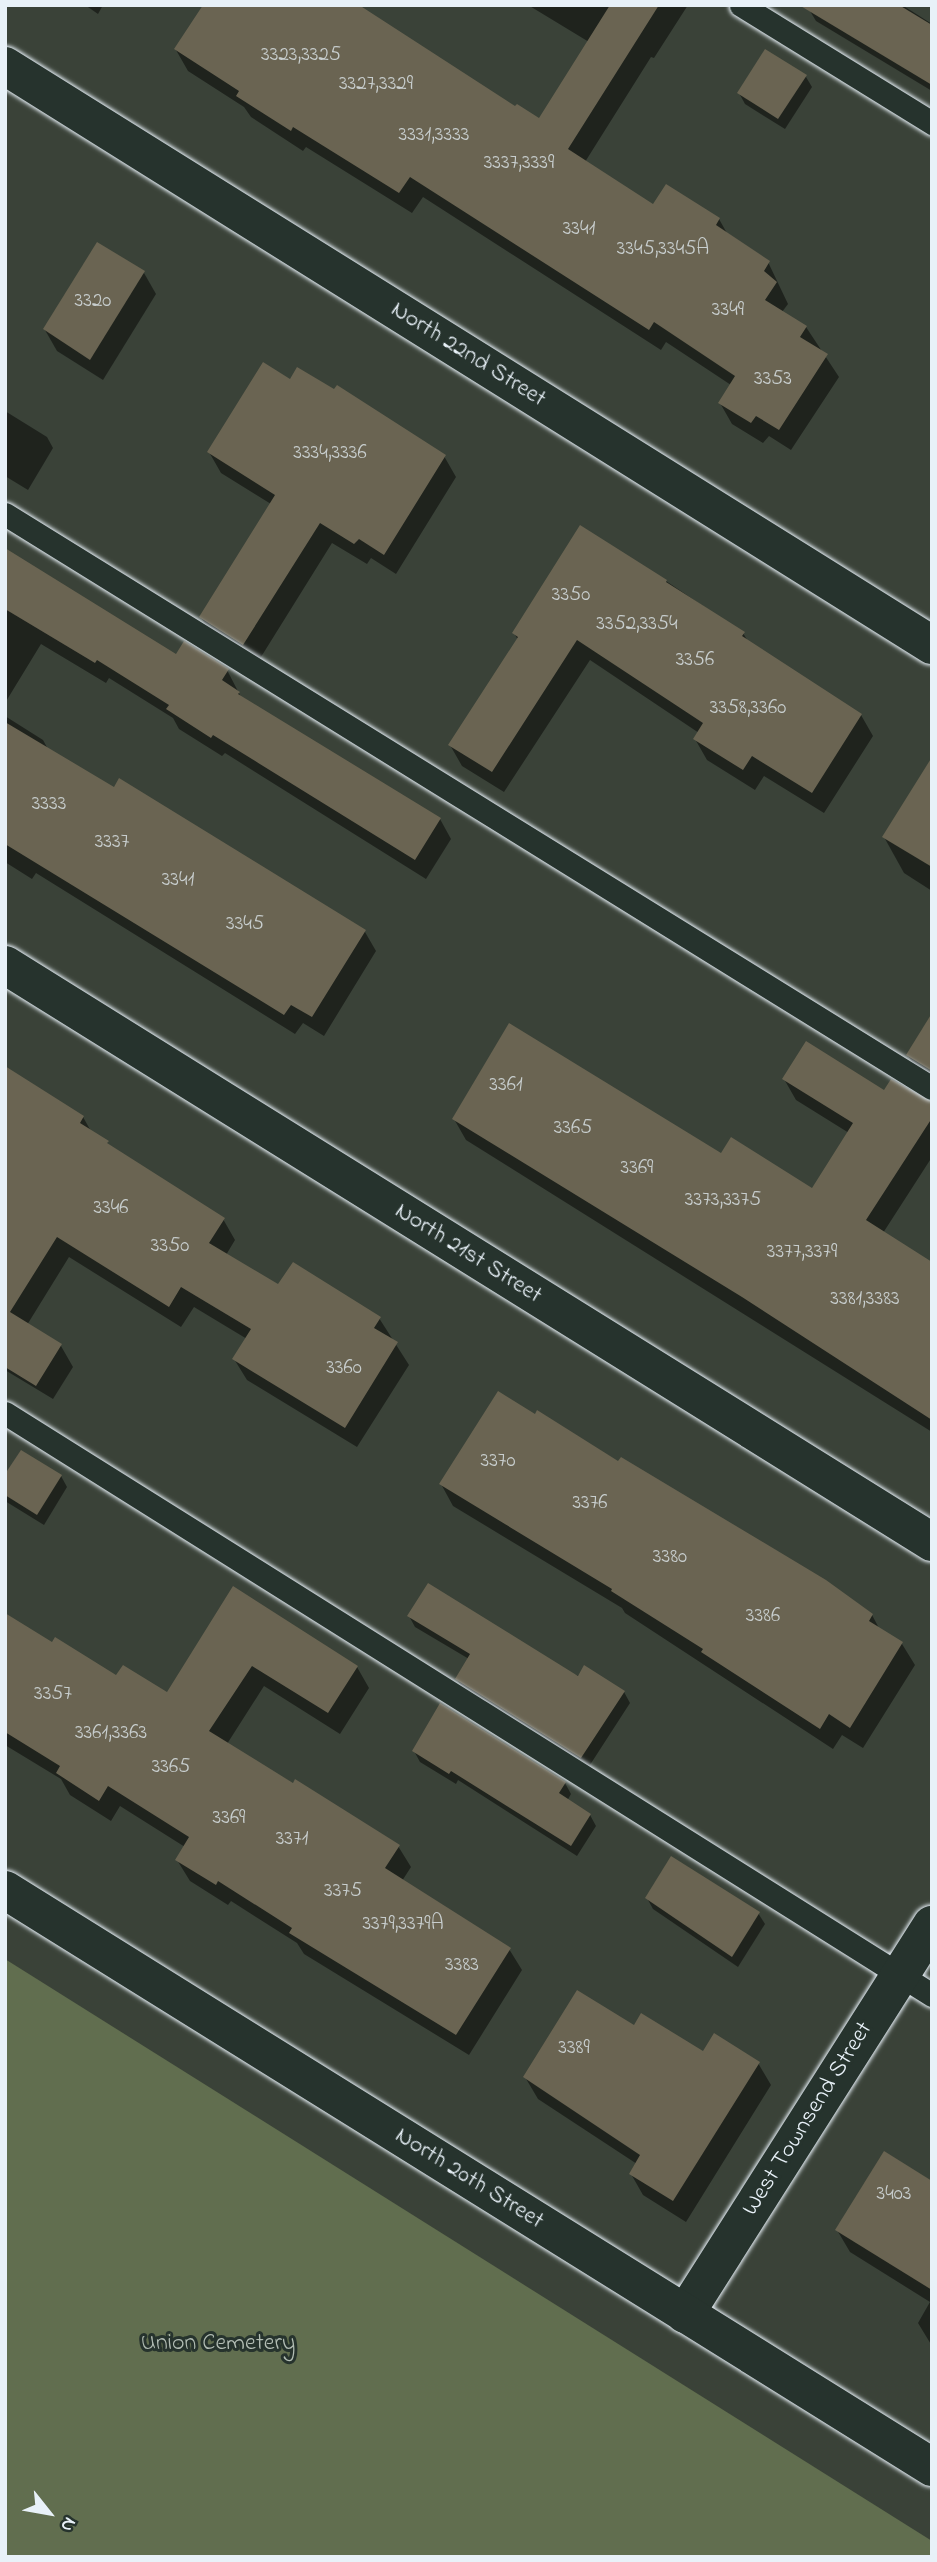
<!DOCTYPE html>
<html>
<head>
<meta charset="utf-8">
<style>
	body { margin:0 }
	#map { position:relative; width:937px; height:2562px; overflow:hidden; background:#3a4238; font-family:"Indie Flower",sans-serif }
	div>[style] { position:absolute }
	.green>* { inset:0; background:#616e4f }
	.shadow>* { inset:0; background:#0007 }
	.building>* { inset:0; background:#6a6452 }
	.roads { filter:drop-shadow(0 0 2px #e8f1f8) drop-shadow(0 0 2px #e8f1f8) }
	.lane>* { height:23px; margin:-11.5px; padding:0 11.5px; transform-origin:11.5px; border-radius:11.5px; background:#26332d }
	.street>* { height:38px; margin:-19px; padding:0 19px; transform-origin:19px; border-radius:19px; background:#26332d }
	.secondary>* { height:38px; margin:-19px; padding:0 19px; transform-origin:19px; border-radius:19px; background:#26332d }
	span { translate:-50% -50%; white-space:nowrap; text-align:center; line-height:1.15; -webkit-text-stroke:6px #26332d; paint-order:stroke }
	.number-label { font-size:21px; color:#c8cece }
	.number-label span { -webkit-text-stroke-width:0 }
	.street-label { font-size:24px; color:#e8f1f8 }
	.park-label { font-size:24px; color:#b2bdb4 }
	.frame { position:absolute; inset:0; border:7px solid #e8f1f8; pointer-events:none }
	.north { position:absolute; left:14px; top:2478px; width:70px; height:70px; -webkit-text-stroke:5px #26332d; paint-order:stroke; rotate:121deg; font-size:19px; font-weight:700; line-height:28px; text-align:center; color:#e8f1f8 }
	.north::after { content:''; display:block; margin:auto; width:24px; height:32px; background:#e8f1f8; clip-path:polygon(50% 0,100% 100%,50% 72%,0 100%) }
</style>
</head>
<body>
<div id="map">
	<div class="green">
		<div style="clip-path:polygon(5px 1959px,932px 2541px,932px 2557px,5px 2557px)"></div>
	</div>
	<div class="shadow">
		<div style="clip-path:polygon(85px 5px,103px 5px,98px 14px)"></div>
		<div style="clip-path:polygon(528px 5px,688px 5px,654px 58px,651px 57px,585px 162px,654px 206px,719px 219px,728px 235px,768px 262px,788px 304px,782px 312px,806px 327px,839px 377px,791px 450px,769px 436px,763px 443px,732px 424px,720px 403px,731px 385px,666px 342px,661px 350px,423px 197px,412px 213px,306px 147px,303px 151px,251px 117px,244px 107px,188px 71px,176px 50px,516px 109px,540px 121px,589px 42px)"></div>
		<div style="clip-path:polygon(813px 5px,902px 5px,932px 24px,932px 91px,816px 21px,810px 11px)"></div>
		<div style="clip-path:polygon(806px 77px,812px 87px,785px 129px,745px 104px,739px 93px)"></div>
		<div style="clip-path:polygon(144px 273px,156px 294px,103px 380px,57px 351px,45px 330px)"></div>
		<div style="clip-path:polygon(291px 381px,444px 456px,456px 477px,396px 574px,371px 558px,367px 564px,332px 543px,256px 665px,213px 638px,201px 617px,271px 504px,221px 473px,209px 452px)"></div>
		<div style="clip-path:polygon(5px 411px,47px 437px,53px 448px,28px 490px,5px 476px)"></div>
		<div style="clip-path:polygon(5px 574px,176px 656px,227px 670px,242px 699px,440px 819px,451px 839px,426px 879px,225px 753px,222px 756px,179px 729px,173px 718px,109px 678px,106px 683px,41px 644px,5px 703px)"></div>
		<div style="clip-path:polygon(666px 581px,743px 633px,749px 643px,861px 715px,873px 736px,824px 813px,764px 776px,755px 790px,707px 760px,695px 739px,699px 733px,590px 660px,504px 792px,462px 766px,450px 745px,518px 640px,514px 633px)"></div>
		<div style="clip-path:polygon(5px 716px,43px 740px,49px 751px,114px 790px,120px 781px,365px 932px,376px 951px,324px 1036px,303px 1023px,295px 1034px,36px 873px,32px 879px,5px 862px)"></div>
		<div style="clip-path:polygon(932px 761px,932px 891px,904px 873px,884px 837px)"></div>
		<div style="clip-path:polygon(932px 1017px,932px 1084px,920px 1076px,908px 1055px)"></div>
		<div style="clip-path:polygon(784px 1079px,932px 1102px,932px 1157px,883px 1233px,932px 1271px,932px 1432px,466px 1140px,454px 1119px,722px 1155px,813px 1191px,849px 1133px,796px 1100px)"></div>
		<div style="clip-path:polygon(83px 1117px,92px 1133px,111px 1147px,223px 1219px,235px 1240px,226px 1255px,279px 1286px,379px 1318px,409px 1365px,357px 1447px,247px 1380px,234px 1359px,247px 1339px,194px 1307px,181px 1327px,69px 1257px,27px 1325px,61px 1346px,73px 1367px,53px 1399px,5px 1370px,5px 1206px)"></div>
		<div style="clip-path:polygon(61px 1476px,67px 1487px,44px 1525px,5px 1501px,5px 1478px)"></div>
		<div style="clip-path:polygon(441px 1484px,872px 1615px,880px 1630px,902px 1644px,915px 1665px,863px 1748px,842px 1735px,833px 1749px,625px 1613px,622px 1608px,453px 1506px)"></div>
		<div style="clip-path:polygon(233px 1588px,357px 1667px,369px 1688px,340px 1734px,264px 1686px,227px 1744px,398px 1846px,411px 1867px,402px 1881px,509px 1949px,522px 1970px,469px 2055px,304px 1954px,297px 1943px,231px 1901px,228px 1905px,190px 1881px,177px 1860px,185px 1847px,120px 1806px,111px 1821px,70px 1795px,61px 1779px,5px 1745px,5px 1615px,52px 1645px,117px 1678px,167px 1694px)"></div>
		<div style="clip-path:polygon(409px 1616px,624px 1692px,630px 1703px,588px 1768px,463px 1690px,457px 1679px,469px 1659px,415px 1627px)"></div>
		<div style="clip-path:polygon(414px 1751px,565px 1783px,571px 1794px,567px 1801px,590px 1815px,596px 1826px,577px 1856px,458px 1780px,456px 1784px,420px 1762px)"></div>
		<div style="clip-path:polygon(647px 1898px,758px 1913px,765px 1924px,738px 1967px,653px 1909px)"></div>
		<div style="clip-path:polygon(634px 2027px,704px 2054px,758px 2063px,771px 2085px,686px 2222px,643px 2195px,631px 2174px,637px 2164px,538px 2099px,525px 2077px)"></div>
		<div style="clip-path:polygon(932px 2183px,932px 2346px,918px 2323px,930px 2302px,850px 2252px,837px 2230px)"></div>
	</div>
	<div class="building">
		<div style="clip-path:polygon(203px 5px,359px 5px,515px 106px,517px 104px,539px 118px,610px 5px,659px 5px,568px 149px,653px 204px,666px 184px,720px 218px,716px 225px,770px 261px,764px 271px,777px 282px,765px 300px,807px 326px,800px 337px,828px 354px,779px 430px,756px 416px,751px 423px,718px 403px,735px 376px,654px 322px,649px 330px,410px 177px,399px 193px,293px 127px,291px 131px,236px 96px,239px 91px,174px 49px)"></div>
		<div style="clip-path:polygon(799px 5px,899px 5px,932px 25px,932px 85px)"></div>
		<div style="clip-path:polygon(765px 49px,807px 75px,778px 119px,737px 93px)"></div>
		<div style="clip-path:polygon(97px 242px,145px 271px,90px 360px,43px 329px)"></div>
		<div style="clip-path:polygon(263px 362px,290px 379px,297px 367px,334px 389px,337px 385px,446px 455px,384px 555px,359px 539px,354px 544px,320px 523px,243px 645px,199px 617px,275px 495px,207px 452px)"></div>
		<div style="clip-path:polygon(580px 525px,667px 580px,666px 582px,745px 632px,742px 636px,862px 714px,812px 793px,752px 756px,743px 770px,693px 739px,703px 723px,577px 640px,492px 772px,448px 745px,518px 637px,512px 633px)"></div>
		<div style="clip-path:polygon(5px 548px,176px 654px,184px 641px,229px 669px,222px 680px,240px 692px,238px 694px,441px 818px,415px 860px,213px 735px,211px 738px,166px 709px,169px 705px,97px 660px,95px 663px,5px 609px)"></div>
		<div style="clip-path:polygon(5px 722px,114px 787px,119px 778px,366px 930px,312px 1017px,291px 1005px,284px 1015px,5px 844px)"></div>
		<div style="clip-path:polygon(932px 757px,932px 867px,882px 837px)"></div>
		<div style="clip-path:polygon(932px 1013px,932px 1071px,906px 1055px)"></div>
		<div style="clip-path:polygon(509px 1023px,721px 1153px,731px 1137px,812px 1188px,853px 1123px,782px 1079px,806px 1041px,884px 1090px,891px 1079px,932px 1102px,932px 1118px,866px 1220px,932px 1262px,932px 1420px,742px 1297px,452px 1119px)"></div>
		<div style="clip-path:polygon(5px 1066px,84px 1116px,80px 1123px,109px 1141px,107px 1143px,225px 1218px,209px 1243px,278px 1284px,293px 1262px,381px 1317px,374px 1328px,398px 1342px,345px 1428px,232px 1359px,251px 1329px,181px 1287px,169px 1307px,57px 1237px,10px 1312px,62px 1344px,36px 1386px,5px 1367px)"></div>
		<div style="clip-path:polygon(498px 1391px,535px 1414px,537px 1410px,618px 1461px,621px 1457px,826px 1580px,873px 1614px,869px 1621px,903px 1642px,850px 1728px,829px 1714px,820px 1729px,701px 1652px,703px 1649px,611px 1591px,612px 1589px,439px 1484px)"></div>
		<div style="clip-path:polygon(21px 1450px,62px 1475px,37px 1515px,5px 1495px,5px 1474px)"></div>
		<div style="clip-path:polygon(428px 1583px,578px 1676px,584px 1665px,625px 1691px,581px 1758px,455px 1679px,470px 1654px,407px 1616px)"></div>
		<div style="clip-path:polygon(233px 1586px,358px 1666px,328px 1713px,252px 1666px,209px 1731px,293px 1783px,295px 1779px,400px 1845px,385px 1868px,511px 1948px,456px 2035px,289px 1933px,292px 1928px,218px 1881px,216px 1885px,175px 1860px,189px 1837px,108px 1786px,99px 1801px,56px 1773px,60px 1766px,5px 1732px,5px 1613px,52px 1642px,55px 1637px,116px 1675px,123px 1665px,167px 1692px)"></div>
		<div style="clip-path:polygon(440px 1703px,566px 1782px,559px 1793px,591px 1814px,571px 1846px,451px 1771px,449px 1774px,412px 1751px)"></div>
		<div style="clip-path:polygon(671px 1856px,760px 1912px,732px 1957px,645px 1898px)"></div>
		<div style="clip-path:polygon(577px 1990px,634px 2025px,641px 2013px,703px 2051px,714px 2033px,760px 2062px,673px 2201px,629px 2174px,640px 2155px,523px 2077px)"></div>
		<div style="clip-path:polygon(884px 2151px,932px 2181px,932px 2290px,835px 2230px)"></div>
	</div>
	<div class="roads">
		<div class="lane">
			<div style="left:741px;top:5px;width:225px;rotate:31.7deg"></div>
			<div style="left:5px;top:514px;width:1090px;rotate:31.77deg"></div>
			<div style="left:5px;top:1413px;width:1095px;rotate:32.12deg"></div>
		</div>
		<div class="street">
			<div style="left:5px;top:66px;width:1093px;rotate:31.99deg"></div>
			<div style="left:5px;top:965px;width:1092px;rotate:31.9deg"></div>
			<div style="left:685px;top:2314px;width:461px;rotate:-57.6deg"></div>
		</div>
		<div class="secondary">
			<div style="left:5px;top:1890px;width:1092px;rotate:31.9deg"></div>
		</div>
	</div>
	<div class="number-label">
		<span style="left:301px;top:55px">3323,3325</span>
		<span style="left:376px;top:84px">3327,3329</span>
		<span style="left:434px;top:135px">3331,3333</span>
		<span style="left:519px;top:163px">3337,3339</span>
		<span style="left:579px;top:229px">3341</span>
		<span style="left:663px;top:249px">3345,3345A</span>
		<span style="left:93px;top:301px">3320</span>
		<span style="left:728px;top:310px">3349</span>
		<span style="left:773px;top:379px">3353</span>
		<span style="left:330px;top:453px">3334,3336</span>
		<span style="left:571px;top:595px">3350</span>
		<span style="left:637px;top:624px">3352,3354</span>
		<span style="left:695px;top:660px">3356</span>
		<span style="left:748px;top:708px">3358,3360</span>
		<span style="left:49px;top:804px">3333</span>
		<span style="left:112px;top:842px">3337</span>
		<span style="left:178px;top:880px">3341</span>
		<span style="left:245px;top:924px">3345</span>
		<span style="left:506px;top:1085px">3361</span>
		<span style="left:573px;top:1128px">3365</span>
		<span style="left:637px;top:1168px">3369</span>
		<span style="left:723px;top:1200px">3373,3375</span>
		<span style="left:111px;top:1208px">3346</span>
		<span style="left:170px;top:1246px">3350</span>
		<span style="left:802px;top:1252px">3377,3379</span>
		<span style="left:865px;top:1299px">3381,3383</span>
		<span style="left:344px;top:1368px">3360</span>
		<span style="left:498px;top:1461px">3370</span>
		<span style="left:590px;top:1503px">3376</span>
		<span style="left:670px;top:1557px">3380</span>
		<span style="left:763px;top:1616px">3386</span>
		<span style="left:53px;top:1694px">3357</span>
		<span style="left:111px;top:1733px">3361,3363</span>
		<span style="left:171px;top:1767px">3365</span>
		<span style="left:229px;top:1818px">3369</span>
		<span style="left:292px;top:1839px">3371</span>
		<span style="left:343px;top:1891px">3375</span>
		<span style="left:403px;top:1924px">3379,3379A</span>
		<span style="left:462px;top:1965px">3383</span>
		<span style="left:574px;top:2048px">3389</span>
		<span style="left:894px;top:2194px">3403</span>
	</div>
	<div class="street-label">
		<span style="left:468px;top:355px;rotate:32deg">North 22nd Street</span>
		<span style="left:468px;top:1254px;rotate:32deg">North 21st Street</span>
		<span style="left:808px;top:2119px;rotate:-58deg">West Townsend Street</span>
		<span style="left:469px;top:2179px;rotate:32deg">North 20th Street</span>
	</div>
	<div class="park-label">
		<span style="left:218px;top:2344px">Union Cemetery</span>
	</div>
	<div class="frame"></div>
	<div class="north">N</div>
</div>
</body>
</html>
